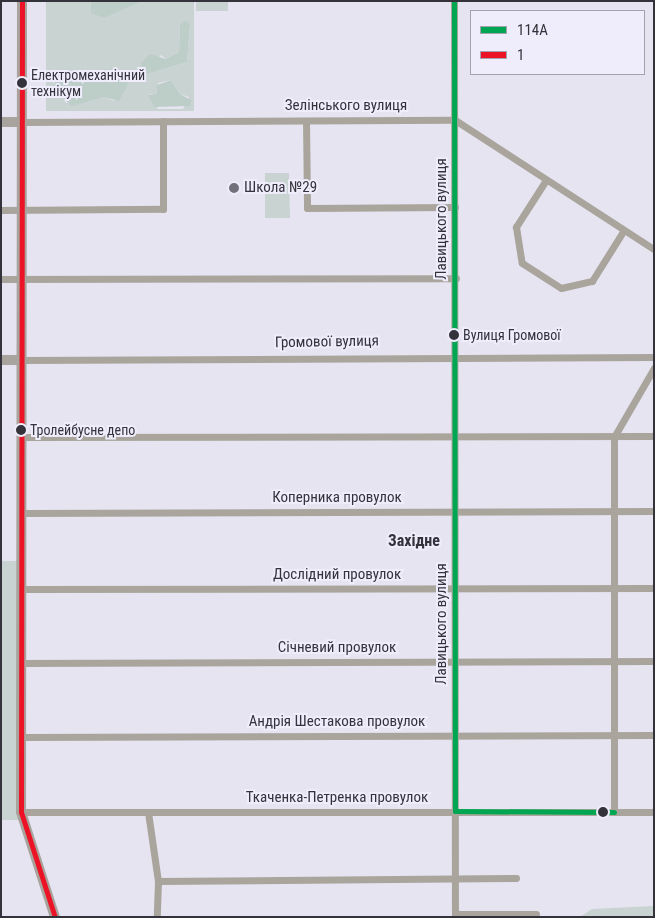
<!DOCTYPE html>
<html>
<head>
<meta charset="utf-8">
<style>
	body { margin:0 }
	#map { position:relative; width:655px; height:918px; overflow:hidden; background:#e6e4f1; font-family:"Roboto Condensed",sans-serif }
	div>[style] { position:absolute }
	.green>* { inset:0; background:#c9d3d2 }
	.forest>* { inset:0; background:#bdcdc8 }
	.street>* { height:7px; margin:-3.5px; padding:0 3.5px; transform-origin:3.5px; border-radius:3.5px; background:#a9a59d }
	.secondary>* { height:10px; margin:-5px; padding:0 5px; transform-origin:5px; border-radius:5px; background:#a8a39d }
	.bus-1>* { height:5px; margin:-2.5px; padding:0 2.5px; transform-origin:2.5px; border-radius:2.5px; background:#00a651 }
	.bus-2>* { height:5px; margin:-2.5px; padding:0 2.5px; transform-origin:2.5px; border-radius:2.5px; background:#eb1325 }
	.dots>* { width:14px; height:14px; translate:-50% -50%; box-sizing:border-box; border:2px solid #efedfc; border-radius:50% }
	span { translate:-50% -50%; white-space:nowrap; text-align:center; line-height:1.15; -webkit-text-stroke:4px #efedfc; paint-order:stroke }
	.bus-label { font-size:14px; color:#34323b }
	.left { translate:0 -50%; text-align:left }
	.street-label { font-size:15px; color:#34323b }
	.poi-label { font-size:15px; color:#34323b }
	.neighbourhood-label { font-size:16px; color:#34323b; font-weight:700 }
	.frame { position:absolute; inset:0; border:2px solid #34323b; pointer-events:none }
	.legend { position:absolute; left:470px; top:10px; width:175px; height:65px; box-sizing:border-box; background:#efedfc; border:1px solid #a4a2af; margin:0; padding:6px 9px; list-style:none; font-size:15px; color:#34323b }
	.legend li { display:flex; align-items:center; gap:10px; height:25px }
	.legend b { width:25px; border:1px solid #a4a2af }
</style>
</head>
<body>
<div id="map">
	<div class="green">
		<div style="clip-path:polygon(evenodd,46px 1px,91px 1px,105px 18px,143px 1px,194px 1px,194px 111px,46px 111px,46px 1px,185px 20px,190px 24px,187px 62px,144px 75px,161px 55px,166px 59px,179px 52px,180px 24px,185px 20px,46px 1px,109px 69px,115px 101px,103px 97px,66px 103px,53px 83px,109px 69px,46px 1px,171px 80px,180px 94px,189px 97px,183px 109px,158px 109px,149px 94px,157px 95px,158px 83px,171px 80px)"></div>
		<div style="clip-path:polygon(196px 1px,228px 1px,228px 11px,196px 11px)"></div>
		<div style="clip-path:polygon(265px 173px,289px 173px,290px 218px,265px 218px)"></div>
		<div style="clip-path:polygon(1px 561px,17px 561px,21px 820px,1px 820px)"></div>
		<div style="clip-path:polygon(654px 906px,654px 917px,580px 917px,592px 909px)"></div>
	</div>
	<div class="forest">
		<div style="clip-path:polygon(91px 1px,143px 1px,105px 18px,91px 13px)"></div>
		<div style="clip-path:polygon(185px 20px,190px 24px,187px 62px,144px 75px,141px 63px,150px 54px,166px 59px,179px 52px,180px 24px)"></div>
		<div style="clip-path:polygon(109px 69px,121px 72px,128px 84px,119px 101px,103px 97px,72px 106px,51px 88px,57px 80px)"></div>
		<div style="clip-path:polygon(171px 80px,180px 94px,191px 100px,191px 106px,154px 107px,148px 95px,157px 94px,157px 85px)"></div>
	</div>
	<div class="street">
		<div style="left:454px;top:1px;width:916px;rotate:89.94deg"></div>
		<div style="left:306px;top:121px;width:87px;rotate:89.3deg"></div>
		<div style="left:307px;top:208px;width:148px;rotate:-0.4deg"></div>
		<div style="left:22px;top:122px;width:433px;rotate:-0.3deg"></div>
		<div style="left:455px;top:120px;width:237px;rotate:33deg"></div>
		<div style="left:546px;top:180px;width:56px;rotate:122.6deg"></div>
		<div style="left:516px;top:227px;width:36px;rotate:81deg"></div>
		<div style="left:522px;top:263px;width:46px;rotate:32.7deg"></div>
		<div style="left:561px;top:288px;width:32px;rotate:-13deg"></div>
		<div style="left:592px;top:281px;width:60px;rotate:-57.9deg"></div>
		<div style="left:1px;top:210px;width:162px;rotate:-0.4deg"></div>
		<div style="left:163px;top:209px;width:88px;rotate:-90deg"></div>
		<div style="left:1px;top:279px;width:455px;rotate:-0.1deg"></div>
		<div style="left:21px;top:360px;width:633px;rotate:-0.27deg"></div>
		<div style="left:21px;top:437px;width:633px;rotate:-0.09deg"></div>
		<div style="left:21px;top:513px;width:633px;rotate:-0.18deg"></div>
		<div style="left:21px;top:589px;width:633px;rotate:-0.09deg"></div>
		<div style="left:20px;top:663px;width:634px;rotate:-0.18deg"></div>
		<div style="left:20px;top:737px;width:634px;rotate:-0.18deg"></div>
		<div style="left:21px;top:812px;width:633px"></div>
		<div style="left:148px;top:812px;width:70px;rotate:81.8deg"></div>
		<div style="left:158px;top:881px;width:36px;rotate:92deg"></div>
		<div style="left:614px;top:812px;width:375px;rotate:-90deg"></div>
		<div style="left:614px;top:437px;width:80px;rotate:-59.9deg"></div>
		<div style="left:158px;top:881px;width:358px;rotate:-0.5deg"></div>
		<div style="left:455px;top:914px;width:81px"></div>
	</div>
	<div class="secondary">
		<div style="left:22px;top:1px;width:811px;rotate:90.07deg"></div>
		<div style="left:21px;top:812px;width:110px;rotate:72.1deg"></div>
		<div style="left:1px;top:122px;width:21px"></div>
		<div style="left:1px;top:360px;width:20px"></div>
	</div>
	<div class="bus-1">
		<div style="left:454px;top:1px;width:810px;rotate:89.93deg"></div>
		<div style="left:455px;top:811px;width:159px;rotate:0.4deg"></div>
	</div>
	<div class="bus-2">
		<div style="left:22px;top:1px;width:811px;rotate:90.07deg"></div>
		<div style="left:21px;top:812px;width:110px;rotate:72.1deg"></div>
	</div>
	<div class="dots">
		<div style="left:22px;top:83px;background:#34323b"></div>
		<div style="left:234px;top:188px;background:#72707b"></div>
		<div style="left:454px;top:335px;background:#34323b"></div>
		<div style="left:21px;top:430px;background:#34323b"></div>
		<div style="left:603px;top:812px;background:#34323b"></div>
	</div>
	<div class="bus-label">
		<span class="left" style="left:31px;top:83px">Електромеханічний<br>технікум</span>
		<span class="left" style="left:463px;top:335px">Вулиця Громової</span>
		<span class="left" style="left:30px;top:430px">Тролейбусне депо</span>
	</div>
	<div class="street-label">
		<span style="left:346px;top:106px">Зелінського вулиця</span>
		<span style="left:442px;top:219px;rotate:-90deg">Лавицького вулиця</span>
		<span style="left:327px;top:342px;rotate:-1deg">Громової вулиця</span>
		<span style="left:337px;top:498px">Коперника провулок</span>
		<span style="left:337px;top:575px">Дослідний провулок</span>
		<span style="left:442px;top:624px;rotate:-90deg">Лавицького вулиця</span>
		<span style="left:337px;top:648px">Січневий провулок</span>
		<span style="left:337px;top:722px">Андрія Шестакова провулок</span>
		<span style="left:337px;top:798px">Ткаченка-Петренка провулок</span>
	</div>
	<div class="poi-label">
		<span class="left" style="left:244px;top:188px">Школа №29</span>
	</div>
	<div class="neighbourhood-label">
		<span style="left:414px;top:541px">Західне</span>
	</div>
	<div class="frame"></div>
	<ul class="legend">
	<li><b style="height:6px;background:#00a651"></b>114А</li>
	<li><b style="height:6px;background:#eb1325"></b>1</li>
	</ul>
</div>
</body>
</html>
